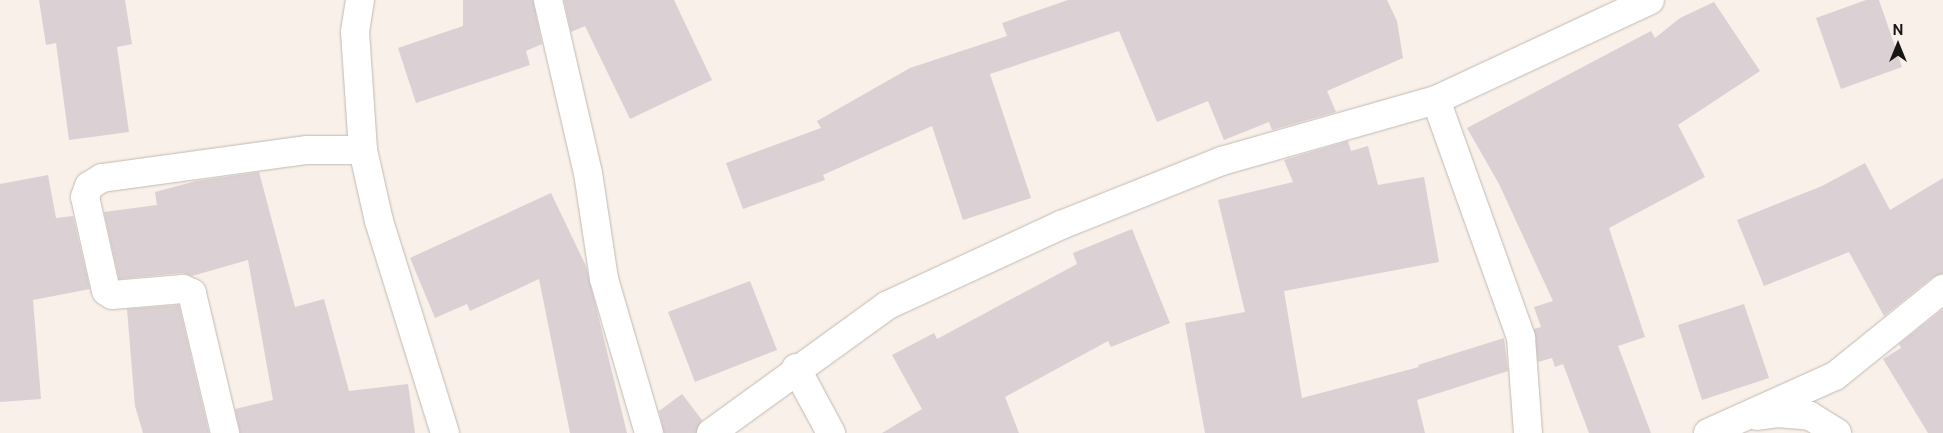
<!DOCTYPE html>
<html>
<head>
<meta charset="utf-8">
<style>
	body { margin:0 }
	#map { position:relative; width:1943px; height:433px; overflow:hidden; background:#f8f0e9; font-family:"Public Sans",sans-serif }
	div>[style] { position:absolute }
	.building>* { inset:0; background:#dbd0d4 }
	.roads { filter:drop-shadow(0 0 1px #c0b9b2) drop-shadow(0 0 1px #c0b9b2) }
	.street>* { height:28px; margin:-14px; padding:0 14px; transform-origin:14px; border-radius:14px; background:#fff }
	span { translate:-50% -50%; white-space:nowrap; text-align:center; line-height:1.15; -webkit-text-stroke:5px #f8f0e9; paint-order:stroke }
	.north { position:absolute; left:1873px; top:20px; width:50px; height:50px; -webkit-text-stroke:4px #f8f0e9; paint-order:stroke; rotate:0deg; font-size:14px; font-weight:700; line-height:20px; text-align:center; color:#181613 }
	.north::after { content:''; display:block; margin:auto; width:18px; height:22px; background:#181613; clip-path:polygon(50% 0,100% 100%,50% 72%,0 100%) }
</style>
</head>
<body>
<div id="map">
	<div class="building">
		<div style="clip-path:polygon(39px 0,125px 0,132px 44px,117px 47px,129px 132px,69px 140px,56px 43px,46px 45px)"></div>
		<div style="clip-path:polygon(463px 0,533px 0,542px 44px,526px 51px,530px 65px,416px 103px,398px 48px,463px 26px)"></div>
		<div style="clip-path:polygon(564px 0,674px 0,712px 80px,630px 119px,585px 26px,571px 32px)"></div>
		<div style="clip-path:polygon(1068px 0,1387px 0,1397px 21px,1403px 58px,1327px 91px,1336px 112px,1272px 130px,1269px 122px,1224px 140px,1208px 101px,1157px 122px,1119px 31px,990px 74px,1031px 198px,963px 220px,932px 126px,823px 175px,825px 180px,743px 209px,726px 163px,821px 128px,817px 121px,910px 68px,1007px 36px,1002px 23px)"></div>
		<div style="clip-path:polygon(1866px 0,1879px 0,1902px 67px,1841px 89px,1816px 18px)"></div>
		<div style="clip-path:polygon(1714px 2px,1760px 71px,1678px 125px,1705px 177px,1609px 228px,1645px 337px,1618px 346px,1651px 433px,1589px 433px,1563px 364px,1555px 367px,1552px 358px,1538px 362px,1534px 329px,1541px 327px,1534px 307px,1553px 301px,1499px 184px,1467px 128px,1651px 31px,1655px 38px,1680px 18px)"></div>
		<div style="clip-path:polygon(1348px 141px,1351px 151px,1368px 146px,1378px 185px,1424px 177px,1439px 262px,1284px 291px,1302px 398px,1419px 367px,1418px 365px,1504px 338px,1508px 371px,1417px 400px,1425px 433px,1205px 433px,1185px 323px,1245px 312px,1218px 200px,1293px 182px,1284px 160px)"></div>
		<div style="clip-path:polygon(1865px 163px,1890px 210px,1943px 178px,1943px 274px,1933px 277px,1884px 316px,1849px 252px,1764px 286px,1737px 220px,1822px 186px)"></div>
		<div style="clip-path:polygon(259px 172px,295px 307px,324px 299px,349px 391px,408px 384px,415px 433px,240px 433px,235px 409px,273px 400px,248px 260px,192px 276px,182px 273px,119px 279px,104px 212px,157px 205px,155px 192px,196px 181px)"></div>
		<div style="clip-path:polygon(48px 175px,56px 218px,73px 216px,90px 289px,33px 300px,41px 399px,0 402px,0 184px)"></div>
		<div style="clip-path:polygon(551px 193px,586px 266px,627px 433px,570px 433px,539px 279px,470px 311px,467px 304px,435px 318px,410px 258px)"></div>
		<div style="clip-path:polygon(1132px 229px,1170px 323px,1111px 347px,1108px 341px,1005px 397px,1019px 433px,882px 433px,922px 409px,892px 355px,934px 333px,937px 339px,1077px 264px,1073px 253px)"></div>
		<div style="clip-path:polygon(750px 281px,777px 350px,695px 382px,668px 312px)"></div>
		<div style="clip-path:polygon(1744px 304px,1769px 378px,1702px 400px,1678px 325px)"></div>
		<div style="clip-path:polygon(179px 305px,209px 433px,143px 433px,135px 406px,127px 309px)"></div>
		<div style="clip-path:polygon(1943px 309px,1943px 433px,1928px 433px,1883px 359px,1901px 348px,1899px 344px)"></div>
		<div style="clip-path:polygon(682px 394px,702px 420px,696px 433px,664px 433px,659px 411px)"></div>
	</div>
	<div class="roads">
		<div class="street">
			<div style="left:360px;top:0;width:32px;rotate:99deg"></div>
			<div style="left:355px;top:32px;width:118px;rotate:86.1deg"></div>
			<div style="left:363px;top:150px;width:73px;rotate:77.3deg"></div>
			<div style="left:379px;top:221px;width:222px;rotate:72.7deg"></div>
			<div style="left:548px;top:0;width:178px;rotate:77deg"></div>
			<div style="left:588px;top:173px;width:107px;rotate:81.4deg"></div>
			<div style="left:604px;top:279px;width:160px;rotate:73.7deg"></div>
			<div style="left:1436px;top:100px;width:253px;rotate:70.3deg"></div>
			<div style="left:1521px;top:338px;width:95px;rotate:85.8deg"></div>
			<div style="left:796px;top:368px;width:74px;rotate:61.7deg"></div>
			<div style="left:1757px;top:416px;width:21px;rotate:-8deg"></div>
			<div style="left:1778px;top:413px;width:32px;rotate:5deg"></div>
			<div style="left:1810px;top:416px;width:32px;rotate:32deg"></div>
			<div style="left:225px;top:433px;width:144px;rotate:-103.3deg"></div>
			<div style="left:192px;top:293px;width:10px;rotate:-156deg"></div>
			<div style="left:183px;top:289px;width:71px;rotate:175.2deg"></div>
			<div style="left:112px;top:295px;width:7px;rotate:-146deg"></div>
			<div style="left:106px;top:291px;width:96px;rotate:-102.6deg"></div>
			<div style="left:85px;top:197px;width:12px;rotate:-70deg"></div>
			<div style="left:89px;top:186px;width:15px;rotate:-32deg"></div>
			<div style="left:102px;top:178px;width:207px;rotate:-7.8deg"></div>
			<div style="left:307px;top:150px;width:56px"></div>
			<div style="left:711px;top:433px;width:218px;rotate:-35.9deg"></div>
			<div style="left:888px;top:305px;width:191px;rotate:-24.8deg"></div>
			<div style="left:1061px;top:225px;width:173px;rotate:-21.7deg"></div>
			<div style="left:1222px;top:161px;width:223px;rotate:-15.9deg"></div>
			<div style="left:1436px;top:100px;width:236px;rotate:-25deg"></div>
			<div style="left:1708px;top:433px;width:139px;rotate:-24.2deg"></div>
			<div style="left:1835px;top:376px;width:139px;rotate:-38.9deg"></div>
		</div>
	</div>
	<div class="north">N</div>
</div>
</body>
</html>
